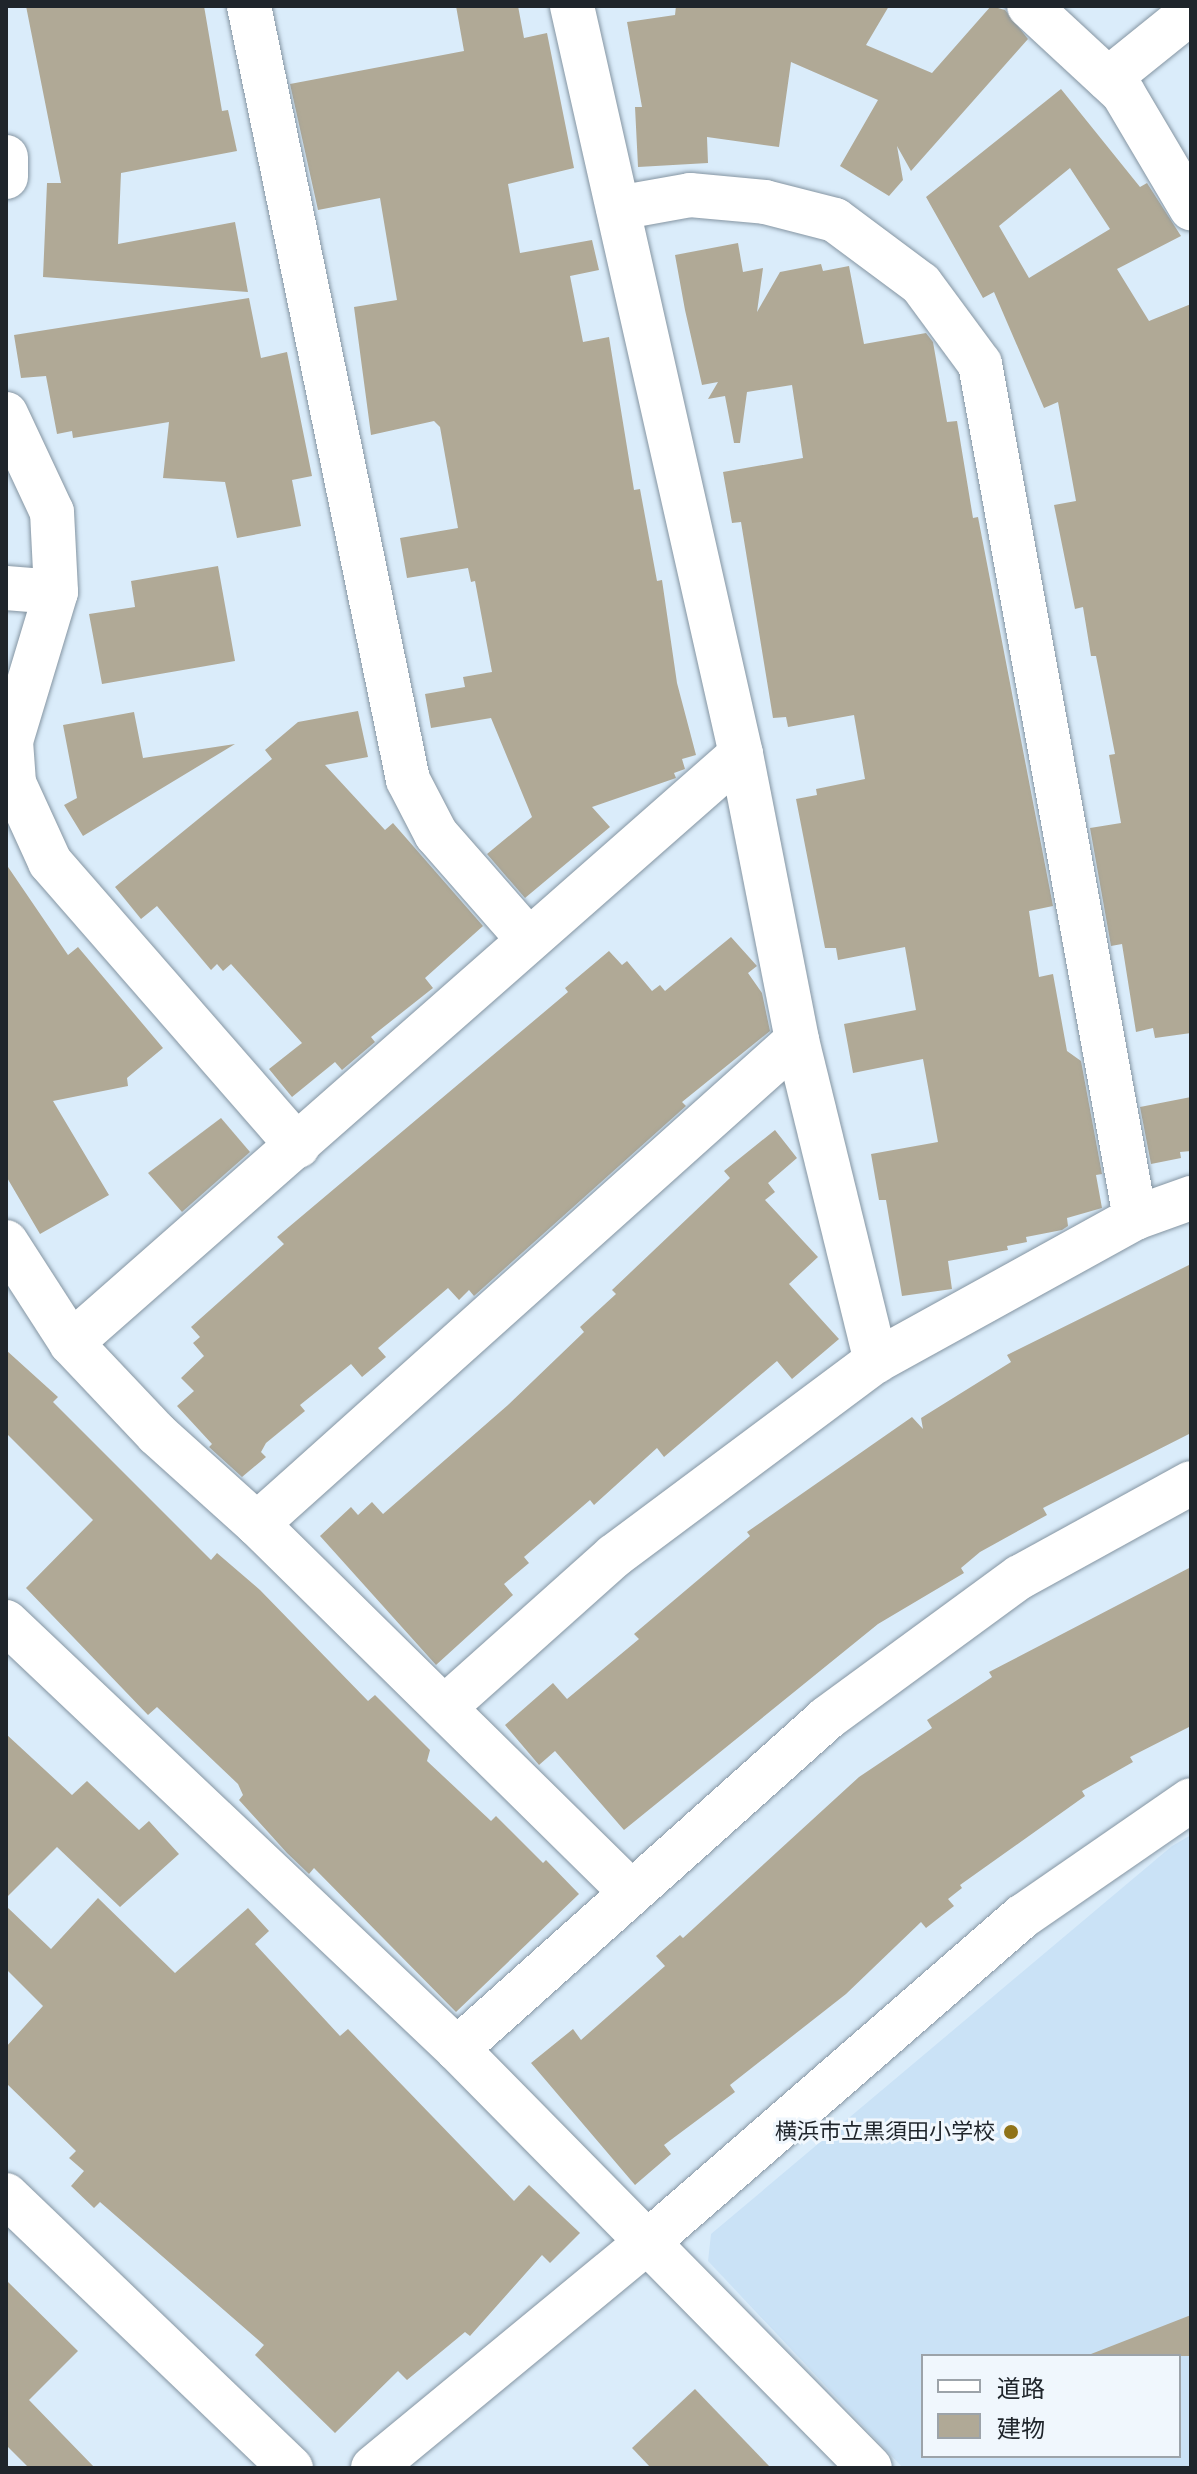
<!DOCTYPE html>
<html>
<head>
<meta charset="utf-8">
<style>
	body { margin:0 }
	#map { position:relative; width:1197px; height:2474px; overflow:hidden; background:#daecfa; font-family:Mulish,"Noto Sans JP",sans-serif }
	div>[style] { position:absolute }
	.built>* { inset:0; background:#cae2f6 }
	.building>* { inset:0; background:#b0a996 }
	.roads { filter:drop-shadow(0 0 2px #8595a2) drop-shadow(0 0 2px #8595a2) }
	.minor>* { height:44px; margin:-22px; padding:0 22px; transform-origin:22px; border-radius:22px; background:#fff }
	.dots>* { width:22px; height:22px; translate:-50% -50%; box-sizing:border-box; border:4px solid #f0f7fd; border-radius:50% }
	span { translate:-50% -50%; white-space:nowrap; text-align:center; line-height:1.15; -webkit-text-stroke:6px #f0f7fd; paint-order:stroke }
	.poi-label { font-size:22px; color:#1f252b }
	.right { translate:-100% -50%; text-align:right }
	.frame { position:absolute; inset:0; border:8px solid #1f252b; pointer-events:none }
	.legend { position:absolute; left:921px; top:2354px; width:260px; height:104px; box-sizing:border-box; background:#f0f7fd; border:2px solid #9ca3a9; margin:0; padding:10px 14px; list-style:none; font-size:24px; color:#1f252b }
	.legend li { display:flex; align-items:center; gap:16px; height:40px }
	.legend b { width:40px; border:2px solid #9ca3a9 }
</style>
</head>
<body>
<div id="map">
	<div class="built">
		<div style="clip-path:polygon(evenodd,1191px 1835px,1191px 2468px,903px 2468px,708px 2261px,711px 2234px,1172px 1846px,1191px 1835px,923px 2356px,1179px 2356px,1179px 2456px,923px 2456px,923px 2356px)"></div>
	</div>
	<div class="building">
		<div style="clip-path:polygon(26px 6px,204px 6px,222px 111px,228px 110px,237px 151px,121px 173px,118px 244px,235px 222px,248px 292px,43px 277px,47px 183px,61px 183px)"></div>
		<div style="clip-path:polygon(456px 6px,518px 6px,524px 38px,547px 33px,574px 168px,508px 184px,520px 253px,592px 240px,599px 270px,570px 276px,583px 342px,609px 337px,634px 490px,640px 489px,657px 581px,662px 580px,677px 683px,696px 755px,682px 759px,685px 769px,674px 773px,676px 778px,592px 807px,610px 827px,525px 898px,487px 854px,532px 817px,491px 718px,431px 728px,425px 694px,465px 687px,463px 677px,492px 672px,475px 581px,471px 582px,468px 568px,407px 578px,400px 538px,458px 528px,440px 427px,434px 421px,371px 435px,354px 307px,397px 300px,380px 198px,318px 210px,290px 84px,464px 51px)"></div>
		<div style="clip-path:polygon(676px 6px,889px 6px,866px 45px,932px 73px,991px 6px,1005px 10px,1028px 39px,911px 171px,897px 146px,903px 180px,889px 196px,840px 166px,878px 100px,791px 62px,779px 147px,707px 137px,708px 163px,638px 167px,635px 107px,642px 107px,627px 22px,675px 15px)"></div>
		<div style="clip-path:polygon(evenodd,1061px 89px,1140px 187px,1147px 183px,1181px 236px,1117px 269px,1149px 321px,1191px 304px,1191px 1033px,1155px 1038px,1153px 1028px,1136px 1032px,1122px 944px,1111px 946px,1090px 828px,1121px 823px,1109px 755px,1115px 754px,1096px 656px,1091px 656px,1083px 607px,1075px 609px,1054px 505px,1076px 501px,1058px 402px,1044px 408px,994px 292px,983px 298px,926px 197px,1061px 89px,1070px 168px,1110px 229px,1029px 278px,999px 226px,1070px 168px)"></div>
		<div style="clip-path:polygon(738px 243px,743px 272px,763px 268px,757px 312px,780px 272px,821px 264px,823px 271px,849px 266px,864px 344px,926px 333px,933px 342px,947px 422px,957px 421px,973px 518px,978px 517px,1053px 906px,1029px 911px,1039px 977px,1053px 974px,1067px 1051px,1081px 1061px,1102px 1174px,1096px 1175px,1102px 1208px,1067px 1218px,1068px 1226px,1062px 1230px,1026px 1237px,1027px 1242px,1007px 1246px,1008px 1250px,948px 1261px,952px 1289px,902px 1296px,886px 1200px,879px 1200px,871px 1154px,938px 1142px,923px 1059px,853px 1073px,844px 1024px,916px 1010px,905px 947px,838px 960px,836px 948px,825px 948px,796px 799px,817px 795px,816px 789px,865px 779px,854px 715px,788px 727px,786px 717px,773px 718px,741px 522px,732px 523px,723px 472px,803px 458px,792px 385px,747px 392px,740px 443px,734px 443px,725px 396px,708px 399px,718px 382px,702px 385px,685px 310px,675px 255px)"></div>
		<div style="clip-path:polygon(249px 298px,261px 358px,287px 352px,312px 476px,292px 480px,301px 526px,237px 538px,225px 482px,163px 478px,169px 422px,73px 438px,72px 431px,57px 434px,46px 376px,21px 378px,14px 335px)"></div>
		<div style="clip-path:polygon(218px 566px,235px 661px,102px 684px,89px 614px,135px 607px,131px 581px)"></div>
		<div style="clip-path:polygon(358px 711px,368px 757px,325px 765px,385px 830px,393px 823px,483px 926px,425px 978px,433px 988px,371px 1037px,375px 1042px,342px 1070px,335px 1062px,292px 1097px,269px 1069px,302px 1043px,231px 964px,223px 971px,217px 964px,211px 970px,157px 906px,141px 919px,115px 887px,272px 759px,265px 750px,298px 722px)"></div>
		<div style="clip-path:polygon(134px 712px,143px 758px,235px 744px,83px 836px,64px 805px,77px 798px,63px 725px)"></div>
		<div style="clip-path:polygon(6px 864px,68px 955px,78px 947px,163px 1048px,127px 1078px,128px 1086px,53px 1101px,109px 1195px,40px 1234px,6px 1176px)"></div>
		<div style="clip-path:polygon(731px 937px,757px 966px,748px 973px,762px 993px,770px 1031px,682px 1102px,686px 1106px,474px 1296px,469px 1290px,459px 1300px,448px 1288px,378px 1348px,386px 1357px,362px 1377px,351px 1364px,300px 1405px,305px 1411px,266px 1443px,261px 1452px,266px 1457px,242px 1477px,209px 1447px,212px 1444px,177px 1406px,194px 1391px,181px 1378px,204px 1356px,193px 1343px,200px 1337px,191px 1327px,284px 1244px,277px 1237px,568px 992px,565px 988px,609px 951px,622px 965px,627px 961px,652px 991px,660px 985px,665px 991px)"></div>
		<div style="clip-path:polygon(1191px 1097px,1191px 1151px,1180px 1152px,1181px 1158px,1151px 1164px,1140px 1107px)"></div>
		<div style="clip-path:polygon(221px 1118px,250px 1152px,182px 1212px,148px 1173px)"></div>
		<div style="clip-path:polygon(775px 1130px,797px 1158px,768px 1183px,775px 1192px,765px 1200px,818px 1257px,789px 1284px,839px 1339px,792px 1379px,777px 1361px,664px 1457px,657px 1448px,594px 1505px,590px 1500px,524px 1557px,529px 1563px,504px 1584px,513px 1595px,436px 1665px,320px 1536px,351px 1507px,358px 1515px,372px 1502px,383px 1514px,508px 1405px,584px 1332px,580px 1327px,616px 1294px,612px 1290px,730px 1178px,724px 1171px)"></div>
		<div style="clip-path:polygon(1191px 1264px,1191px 1433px,1043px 1508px,1047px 1515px,980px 1552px,961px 1568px,964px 1573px,878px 1624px,624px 1830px,555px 1751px,539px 1765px,505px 1725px,553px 1683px,567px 1699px,639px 1639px,634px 1634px,750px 1536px,747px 1532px,912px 1417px,923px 1429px,921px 1418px,1011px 1362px,1007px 1355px)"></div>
		<div style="clip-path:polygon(6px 1350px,58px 1397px,53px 1402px,211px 1560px,217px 1553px,260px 1590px,368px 1701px,375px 1695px,430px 1750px,427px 1761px,491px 1821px,496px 1816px,543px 1863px,546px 1860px,579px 1894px,456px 2012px,314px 1868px,309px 1874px,287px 1853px,239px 1800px,243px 1795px,238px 1784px,157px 1707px,148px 1715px,26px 1588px,93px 1520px,6px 1433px)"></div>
		<div style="clip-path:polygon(1191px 1567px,1191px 1726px,1130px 1757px,1133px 1762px,1082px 1791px,1085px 1796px,960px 1885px,962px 1888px,948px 1899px,954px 1906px,926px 1928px,921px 1922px,846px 1994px,730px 2085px,735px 2092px,664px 2145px,671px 2154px,635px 2185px,531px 2063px,573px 2029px,581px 2040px,665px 1966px,656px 1956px,680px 1935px,683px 1938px,859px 1777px,932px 1728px,927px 1720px,992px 1677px,989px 1672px)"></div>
		<div style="clip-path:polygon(6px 1734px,72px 1795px,87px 1781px,139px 1830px,149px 1821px,179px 1854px,120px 1907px,57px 1847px,6px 1898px)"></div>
		<div style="clip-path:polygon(98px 1898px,175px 1973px,248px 1908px,269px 1931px,255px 1944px,340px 2036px,348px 2029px,514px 2201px,529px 2185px,580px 2233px,550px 2263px,542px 2255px,470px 2336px,465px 2332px,407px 2380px,398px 2371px,335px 2433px,255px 2355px,264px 2345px,100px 2202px,94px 2208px,71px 2186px,84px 2171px,69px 2158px,76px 2151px,6px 2083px,6px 2047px,43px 2006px,6px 1969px,6px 1906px,51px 1949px)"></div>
		<div style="clip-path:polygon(6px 2280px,78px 2351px,29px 2400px,95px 2468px,29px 2468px,6px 2445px)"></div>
		<div style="clip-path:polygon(1191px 2315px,1191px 2356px,1091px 2356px,1091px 2354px)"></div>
		<div style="clip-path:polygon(695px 2389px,771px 2468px,651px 2468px,632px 2448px)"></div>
	</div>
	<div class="roads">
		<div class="minor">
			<div style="left:249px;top:6px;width:790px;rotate:78.39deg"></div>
			<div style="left:408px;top:780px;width:61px;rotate:62.6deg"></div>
			<div style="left:436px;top:834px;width:140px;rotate:48.8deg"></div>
			<div style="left:572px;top:6px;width:767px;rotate:77.27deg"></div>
			<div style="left:741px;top:754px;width:291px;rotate:78.9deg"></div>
			<div style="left:797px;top:1040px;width:331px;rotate:76.2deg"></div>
			<div style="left:1029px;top:6px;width:128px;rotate:42.8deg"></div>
			<div style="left:1123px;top:93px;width:134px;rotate:59.4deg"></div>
			<div style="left:1108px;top:79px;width:107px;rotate:-38.9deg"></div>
			<div style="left:6px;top:157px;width:20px;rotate:90deg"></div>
			<div style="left:618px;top:208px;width:73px;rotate:-10.2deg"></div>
			<div style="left:690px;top:195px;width:75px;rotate:5.3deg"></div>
			<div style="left:765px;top:202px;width:72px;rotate:14.4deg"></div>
			<div style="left:835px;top:220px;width:107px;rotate:36.7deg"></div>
			<div style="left:921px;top:284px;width:99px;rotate:53.6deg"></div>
			<div style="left:980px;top:364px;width:868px;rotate:79.71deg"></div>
			<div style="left:6px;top:414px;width:108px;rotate:64.9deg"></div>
			<div style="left:52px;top:512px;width:80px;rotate:87.1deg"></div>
			<div style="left:56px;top:592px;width:156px;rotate:106.8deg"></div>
			<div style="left:11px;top:741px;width:42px;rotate:85.9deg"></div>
			<div style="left:14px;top:783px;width:87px;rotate:65.5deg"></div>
			<div style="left:50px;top:862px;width:377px;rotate:48.9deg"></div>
			<div style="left:6px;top:588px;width:50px;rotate:4.6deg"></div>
			<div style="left:6px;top:1242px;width:120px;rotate:57.2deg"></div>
			<div style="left:71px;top:1343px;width:125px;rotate:46.6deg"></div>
			<div style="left:157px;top:1434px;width:135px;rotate:42deg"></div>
			<div style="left:257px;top:1524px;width:525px;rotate:44.54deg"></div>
			<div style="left:71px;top:1343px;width:892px;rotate:-41.32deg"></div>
			<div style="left:257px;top:1524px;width:725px;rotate:-41.87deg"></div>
			<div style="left:6px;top:1622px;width:621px;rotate:43.43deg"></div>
			<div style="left:457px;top:2049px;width:588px;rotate:45.41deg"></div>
			<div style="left:445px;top:1707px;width:227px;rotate:-41.8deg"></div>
			<div style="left:614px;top:1556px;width:327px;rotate:-36.7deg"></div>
			<div style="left:876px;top:1361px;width:296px;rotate:-28.9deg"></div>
			<div style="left:1135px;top:1218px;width:59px;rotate:-19.7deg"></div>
			<div style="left:457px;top:2049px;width:496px;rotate:-41.8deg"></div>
			<div style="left:827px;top:1718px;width:239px;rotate:-36.2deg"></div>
			<div style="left:1020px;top:1577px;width:195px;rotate:-28.8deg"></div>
			<div style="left:6px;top:2195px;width:395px;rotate:43.8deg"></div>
			<div style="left:373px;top:2468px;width:359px;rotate:-39.5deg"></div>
			<div style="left:650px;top:2240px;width:494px;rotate:-41deg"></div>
			<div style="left:1023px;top:1916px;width:204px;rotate:-34.6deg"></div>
		</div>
	</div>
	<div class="dots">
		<div style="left:1011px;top:2132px;background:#907318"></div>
	</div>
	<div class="poi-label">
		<span class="right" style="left:995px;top:2132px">横浜市立黒須田小学校</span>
	</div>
	<div class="frame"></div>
	<ul class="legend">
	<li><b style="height:10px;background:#fff"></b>道路</li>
	<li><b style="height:22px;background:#b0a996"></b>建物</li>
	</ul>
</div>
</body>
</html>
